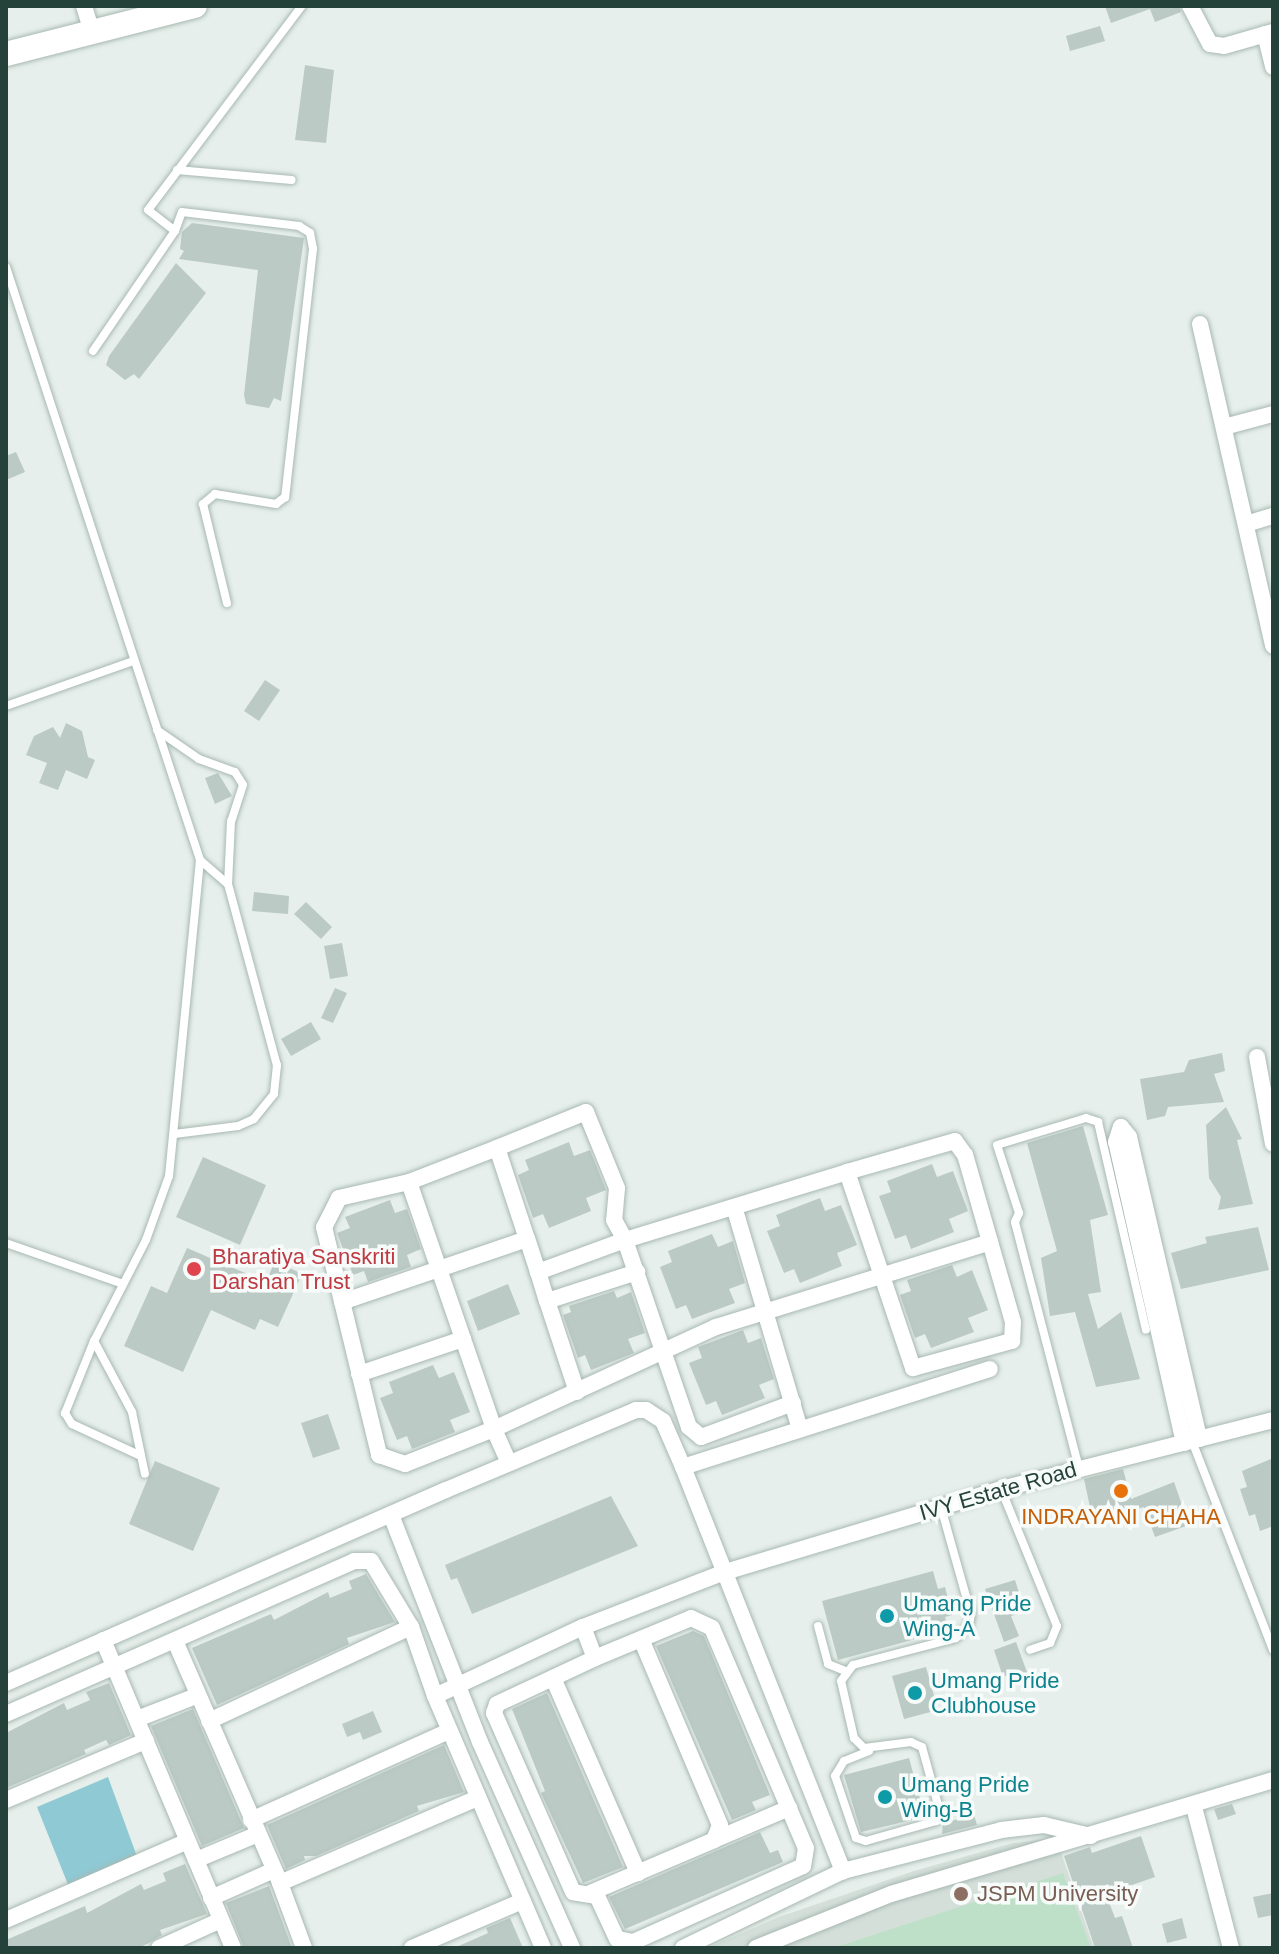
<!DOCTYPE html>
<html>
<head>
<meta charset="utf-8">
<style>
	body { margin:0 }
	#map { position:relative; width:1279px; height:1954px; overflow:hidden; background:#e6efeb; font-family:Helvetica,sans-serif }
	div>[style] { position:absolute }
	.built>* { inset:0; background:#d4dfda }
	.green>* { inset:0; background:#bfe0c8 }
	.water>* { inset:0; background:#8ec9d4 }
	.building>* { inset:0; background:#bbcac4 }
	.roads { filter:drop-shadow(0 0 2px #a8b8b2) drop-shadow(0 0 2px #a8b8b2) }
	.service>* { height:8px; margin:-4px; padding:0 4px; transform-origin:4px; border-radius:4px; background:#fff }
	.minor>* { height:16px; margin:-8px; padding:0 8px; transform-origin:8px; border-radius:8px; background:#fff }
	.secondary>* { height:24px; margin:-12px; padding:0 12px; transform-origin:12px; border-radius:12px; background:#fff }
	.dots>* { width:22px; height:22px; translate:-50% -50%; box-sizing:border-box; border:4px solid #f7fbf9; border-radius:50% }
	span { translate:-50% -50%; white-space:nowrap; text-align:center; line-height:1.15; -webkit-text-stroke:7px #f7fbf9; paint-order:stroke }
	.health-label { font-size:22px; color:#be3a42 }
	.left { translate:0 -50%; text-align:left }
	.street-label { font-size:22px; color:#24423a }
	.food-label { font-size:22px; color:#c56008 }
	.culture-label { font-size:22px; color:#0d838f }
	.education-label { font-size:22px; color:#785e54 }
	.frame { position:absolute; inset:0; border:8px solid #24423a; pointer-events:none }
</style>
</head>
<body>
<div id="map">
	<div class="built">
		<div style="clip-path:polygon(1056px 1838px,1094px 1948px,707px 1948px,779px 1917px,914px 1871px,1013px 1843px)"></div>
	</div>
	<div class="green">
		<div style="clip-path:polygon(1063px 1873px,1091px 1948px,833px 1948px)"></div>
	</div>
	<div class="water">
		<div style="clip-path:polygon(108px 1777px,139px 1862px,71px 1892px,37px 1807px)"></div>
	</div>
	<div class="building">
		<div style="clip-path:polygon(1105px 6px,1179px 6px,1181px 12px,1155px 22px,1150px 9px,1111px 23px)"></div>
		<div style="clip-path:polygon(1100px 26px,1105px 41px,1070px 51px,1066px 36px)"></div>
		<div style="clip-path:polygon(305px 65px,334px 70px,326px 143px,295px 140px)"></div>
		<div style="clip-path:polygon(192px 223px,304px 238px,281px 401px,274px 398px,269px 408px,246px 404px,244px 395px,258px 270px,179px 259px,184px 251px,180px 249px,182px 232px)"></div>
		<div style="clip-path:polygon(176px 263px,206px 293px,139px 379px,134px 374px,125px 380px,106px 365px,109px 356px)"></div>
		<div style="clip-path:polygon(16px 452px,25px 472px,6px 480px,6px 456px)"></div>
		<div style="clip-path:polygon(265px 680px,280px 690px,259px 721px,244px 711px)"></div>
		<div style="clip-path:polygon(66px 723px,82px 731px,88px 757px,95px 760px,87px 779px,66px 770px,58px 790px,39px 783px,47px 763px,26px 755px,34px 736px,53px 727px,60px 738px)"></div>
		<div style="clip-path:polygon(218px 773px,232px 796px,215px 804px,205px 778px)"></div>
		<div style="clip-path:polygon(254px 892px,289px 896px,288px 914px,252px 911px)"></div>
		<div style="clip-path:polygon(306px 902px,332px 927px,321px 939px,294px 914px)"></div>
		<div style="clip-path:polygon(342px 943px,348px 976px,330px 979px,324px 946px)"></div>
		<div style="clip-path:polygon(335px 988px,347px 993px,333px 1023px,321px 1018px)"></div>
		<div style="clip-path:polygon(311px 1022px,321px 1039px,291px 1056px,281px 1039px)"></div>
		<div style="clip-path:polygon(1222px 1053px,1225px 1071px,1214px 1074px,1224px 1102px,1168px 1107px,1165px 1116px,1147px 1120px,1140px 1079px,1184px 1072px,1189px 1060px)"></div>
		<div style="clip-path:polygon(1226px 1107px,1242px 1139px,1237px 1140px,1253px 1204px,1218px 1210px,1221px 1197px,1209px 1178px,1206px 1125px)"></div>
		<div style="clip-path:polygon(1083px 1126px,1108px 1215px,1090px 1220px,1101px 1292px,1088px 1294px,1098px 1329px,1121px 1312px,1140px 1379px,1096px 1387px,1075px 1312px,1050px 1316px,1041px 1258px,1057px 1251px,1027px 1143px)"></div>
		<div style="clip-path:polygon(569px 1142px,574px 1156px,590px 1150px,606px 1190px,586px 1198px,591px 1211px,549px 1228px,543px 1214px,533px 1218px,518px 1175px,529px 1170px,525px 1160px)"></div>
		<div style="clip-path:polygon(203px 1157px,266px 1185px,240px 1245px,176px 1217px)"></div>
		<div style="clip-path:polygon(932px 1164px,937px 1177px,953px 1171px,968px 1211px,949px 1219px,954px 1232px,911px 1249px,906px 1235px,895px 1239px,879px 1196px,891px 1192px,887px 1181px)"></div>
		<div style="clip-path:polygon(820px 1198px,825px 1211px,841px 1205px,857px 1245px,837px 1253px,842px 1266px,800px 1283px,794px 1269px,784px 1273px,767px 1231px,780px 1226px,776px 1215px)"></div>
		<div style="clip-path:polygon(390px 1200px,395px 1213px,407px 1209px,421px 1249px,407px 1255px,411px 1267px,368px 1282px,364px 1271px,353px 1275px,337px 1233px,350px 1228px,345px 1217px)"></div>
		<div style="clip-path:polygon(1258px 1227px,1269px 1270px,1181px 1289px,1171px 1253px,1207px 1243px,1205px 1237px)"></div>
		<div style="clip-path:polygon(712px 1234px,718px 1247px,733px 1241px,745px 1283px,729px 1289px,735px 1303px,692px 1319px,686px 1305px,676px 1309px,660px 1267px,672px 1262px,668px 1251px)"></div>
		<div style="clip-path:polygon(187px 1248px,266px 1282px,275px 1261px,302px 1274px,278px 1327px,260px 1319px,255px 1330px,211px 1310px,183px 1372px,124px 1346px,151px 1286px,167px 1293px)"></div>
		<div style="clip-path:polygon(952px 1265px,957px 1277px,972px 1270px,988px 1310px,968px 1318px,974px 1332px,931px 1348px,925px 1334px,915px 1338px,900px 1295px,911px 1291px,907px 1280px)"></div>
		<div style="clip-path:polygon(508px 1284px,520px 1314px,478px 1331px,467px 1301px)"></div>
		<div style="clip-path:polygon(614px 1291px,617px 1298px,631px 1292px,645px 1333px,628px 1339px,634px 1353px,591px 1370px,585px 1355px,578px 1358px,563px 1315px,571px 1312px,569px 1306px)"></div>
		<div style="clip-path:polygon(743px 1330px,748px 1343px,761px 1338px,774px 1379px,759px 1385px,765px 1398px,722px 1415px,716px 1401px,706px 1405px,689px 1363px,702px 1358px,698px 1347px)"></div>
		<div style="clip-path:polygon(433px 1365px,439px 1378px,454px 1372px,470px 1412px,450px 1420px,455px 1432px,412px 1449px,407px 1436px,397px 1440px,380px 1398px,393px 1393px,389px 1382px)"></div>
		<div style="clip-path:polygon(328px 1414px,340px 1449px,313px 1458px,301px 1423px)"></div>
		<div style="clip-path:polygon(1273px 1458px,1273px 1526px,1260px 1531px,1255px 1514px,1249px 1516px,1240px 1489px,1247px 1487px,1242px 1471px)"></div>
		<div style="clip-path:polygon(155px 1461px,220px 1488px,193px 1551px,129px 1524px)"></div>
		<div style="clip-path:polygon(1123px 1469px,1131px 1499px,1174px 1482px,1189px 1525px,1155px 1537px,1144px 1507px,1114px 1515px,1113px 1506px,1091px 1512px,1084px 1479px)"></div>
		<div style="clip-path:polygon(611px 1496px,638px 1546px,472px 1614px,457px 1578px,451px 1580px,445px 1565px)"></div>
		<div style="clip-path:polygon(933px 1571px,938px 1589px,945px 1587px,952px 1615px,945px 1617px,949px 1630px,838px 1660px,822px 1601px)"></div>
		<div style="clip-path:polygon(366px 1574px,395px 1622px,347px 1638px,349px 1644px,217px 1705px,192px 1648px,271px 1614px,274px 1620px,328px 1592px,330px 1598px,352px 1589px,349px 1581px)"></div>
		<div style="clip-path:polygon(1015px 1580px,1025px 1612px,1011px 1616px,1019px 1636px,1004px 1642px,985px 1589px)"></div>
		<div style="clip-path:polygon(693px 1631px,704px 1636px,770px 1795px,752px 1802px,756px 1810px,732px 1820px,656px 1646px)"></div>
		<div style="clip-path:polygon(1016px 1642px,1028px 1675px,1014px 1680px,1002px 1674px,994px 1650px)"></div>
		<div style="clip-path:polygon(926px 1667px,938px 1710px,904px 1719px,892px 1676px)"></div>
		<div style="clip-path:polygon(109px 1683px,131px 1735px,109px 1745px,106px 1740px,84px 1750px,86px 1754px,6px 1788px,6px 1733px,64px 1703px,67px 1710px,90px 1700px,86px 1692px)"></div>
		<div style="clip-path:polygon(547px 1693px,623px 1867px,583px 1883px,541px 1793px,545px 1791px,512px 1709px)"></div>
		<div style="clip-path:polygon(193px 1709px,244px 1828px,202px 1846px,151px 1726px)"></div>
		<div style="clip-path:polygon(373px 1711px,382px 1732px,363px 1740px,360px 1732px,347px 1737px,342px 1724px)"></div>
		<div style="clip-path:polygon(444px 1745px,464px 1792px,417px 1806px,419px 1811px,316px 1856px,304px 1856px,305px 1860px,286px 1869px,267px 1825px)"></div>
		<div style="clip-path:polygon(909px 1758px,925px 1817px,861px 1832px,844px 1775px)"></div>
		<div style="clip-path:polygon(1232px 1804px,1236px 1814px,1218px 1820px,1214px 1809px)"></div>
		<div style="clip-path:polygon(974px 1815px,977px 1825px,942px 1834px,943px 1823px)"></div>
		<div style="clip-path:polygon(760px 1832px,770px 1853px,778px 1850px,783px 1862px,625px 1929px,609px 1897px)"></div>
		<div style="clip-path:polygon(1141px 1836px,1155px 1877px,1106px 1894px,1115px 1918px,1122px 1916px,1133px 1948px,1095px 1948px,1064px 1856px,1090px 1847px,1092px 1853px)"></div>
		<div style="clip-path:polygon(185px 1864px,207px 1914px,160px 1930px,162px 1935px,149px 1943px,138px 1948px,6px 1948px,6px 1940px,85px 1906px,87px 1913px,141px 1884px,144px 1890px,166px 1881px,163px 1873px)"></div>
		<div style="clip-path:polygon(269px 1886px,292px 1948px,244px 1948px,226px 1903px)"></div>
		<div style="clip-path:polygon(1273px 1893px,1273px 1915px,1258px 1918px,1253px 1897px)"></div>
		<div style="clip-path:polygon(510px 1918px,523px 1948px,454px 1948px,488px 1933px,486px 1928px)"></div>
		<div style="clip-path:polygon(1182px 1918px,1187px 1938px,1167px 1943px,1162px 1924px)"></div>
	</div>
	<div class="roads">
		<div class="service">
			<div style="left:177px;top:170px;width:115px;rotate:5deg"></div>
			<div style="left:175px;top:231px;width:34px;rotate:-142deg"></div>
			<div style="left:148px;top:210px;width:256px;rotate:-53deg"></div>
			<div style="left:6px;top:267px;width:624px;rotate:71.88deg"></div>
			<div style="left:200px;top:860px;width:318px;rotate:95.6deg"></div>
			<div style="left:169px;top:1176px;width:68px;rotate:109.8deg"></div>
			<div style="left:146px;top:1240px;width:114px;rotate:117.2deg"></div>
			<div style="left:94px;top:1341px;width:81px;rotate:61.8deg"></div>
			<div style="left:132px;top:1412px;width:63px;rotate:78.2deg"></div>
			<div style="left:93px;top:351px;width:145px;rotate:-55.7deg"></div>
			<div style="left:175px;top:231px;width:20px;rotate:-70deg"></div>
			<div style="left:182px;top:212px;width:118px;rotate:6.8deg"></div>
			<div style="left:299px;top:226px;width:13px;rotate:32deg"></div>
			<div style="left:310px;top:233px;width:16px;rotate:79deg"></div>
			<div style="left:313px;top:249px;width:250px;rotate:96.4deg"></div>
			<div style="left:285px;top:497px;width:11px;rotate:142deg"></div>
			<div style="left:276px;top:504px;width:62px;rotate:-170.7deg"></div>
			<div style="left:215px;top:494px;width:16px;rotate:140deg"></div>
			<div style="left:203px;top:504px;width:102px;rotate:76.4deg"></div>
			<div style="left:6px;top:706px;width:135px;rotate:-19.5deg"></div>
			<div style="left:157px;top:730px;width:51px;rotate:34.6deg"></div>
			<div style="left:199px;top:759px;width:38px;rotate:20deg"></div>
			<div style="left:235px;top:772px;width:15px;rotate:58deg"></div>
			<div style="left:243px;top:785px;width:38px;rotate:108deg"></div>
			<div style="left:231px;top:821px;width:63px;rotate:92.7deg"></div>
			<div style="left:228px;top:884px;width:188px;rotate:74.9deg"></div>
			<div style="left:277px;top:1065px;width:29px;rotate:96deg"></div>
			<div style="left:274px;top:1094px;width:32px;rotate:129deg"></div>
			<div style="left:254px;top:1119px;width:17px;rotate:156deg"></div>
			<div style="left:238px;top:1126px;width:64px;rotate:172.9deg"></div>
			<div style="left:200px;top:860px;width:37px;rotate:41deg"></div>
			<div style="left:6px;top:1243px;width:124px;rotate:19.3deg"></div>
			<div style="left:94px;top:1341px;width:78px;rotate:111.9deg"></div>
			<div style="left:65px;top:1413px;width:13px;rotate:58deg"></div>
			<div style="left:72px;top:1424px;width:76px;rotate:24.9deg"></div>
			<div style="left:1192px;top:1441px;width:224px;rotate:68.8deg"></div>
			<div style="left:1079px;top:1468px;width:254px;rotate:-104.6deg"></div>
			<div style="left:1015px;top:1222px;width:10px;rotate:-66deg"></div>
			<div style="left:1019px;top:1213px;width:71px;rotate:-107.9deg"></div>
			<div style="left:997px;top:1145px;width:93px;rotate:-16.9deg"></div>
			<div style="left:1086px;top:1118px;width:13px;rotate:18deg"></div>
			<div style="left:1098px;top:1122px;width:213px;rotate:77deg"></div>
			<div style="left:1001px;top:1489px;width:148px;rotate:67.8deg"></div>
			<div style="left:1057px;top:1626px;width:18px;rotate:112deg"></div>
			<div style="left:1050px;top:1643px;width:21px;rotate:161deg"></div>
			<div style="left:818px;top:1626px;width:39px;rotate:75deg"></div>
			<div style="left:828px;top:1664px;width:18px;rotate:22deg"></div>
			<div style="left:869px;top:1751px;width:27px;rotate:158deg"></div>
			<div style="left:844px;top:1761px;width:17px;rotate:121deg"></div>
			<div style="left:835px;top:1776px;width:65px;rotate:71.3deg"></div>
			<div style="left:856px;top:1838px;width:10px;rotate:17deg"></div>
			<div style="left:866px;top:1841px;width:73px;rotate:-15.9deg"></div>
			<div style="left:936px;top:1821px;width:10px;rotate:-66deg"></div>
			<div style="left:940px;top:1812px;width:67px;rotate:-105.5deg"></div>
			<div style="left:922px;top:1747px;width:12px;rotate:-156deg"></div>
			<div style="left:911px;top:1742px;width:47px;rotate:172.7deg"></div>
			<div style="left:864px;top:1748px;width:14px;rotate:-135deg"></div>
			<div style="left:854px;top:1738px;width:58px;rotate:-102.8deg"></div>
			<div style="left:841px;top:1681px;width:20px;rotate:-53deg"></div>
			<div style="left:853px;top:1665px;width:106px;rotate:-14.7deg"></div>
			<div style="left:956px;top:1638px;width:18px;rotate:-45deg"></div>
			<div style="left:969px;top:1625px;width:11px;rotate:-80deg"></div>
			<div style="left:971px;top:1614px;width:111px;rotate:-105.7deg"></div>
		</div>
		<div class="minor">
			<div style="left:84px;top:6px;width:28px;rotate:73deg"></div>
			<div style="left:1190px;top:6px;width:43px;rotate:62.2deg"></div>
			<div style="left:1210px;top:44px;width:14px;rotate:8deg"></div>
			<div style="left:1224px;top:46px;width:51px;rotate:-15.9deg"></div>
			<div style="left:1265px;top:34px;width:34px;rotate:76deg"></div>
			<div style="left:1200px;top:324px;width:330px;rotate:77.2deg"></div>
			<div style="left:1224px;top:427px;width:51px;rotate:-14.9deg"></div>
			<div style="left:1246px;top:524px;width:28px;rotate:-17deg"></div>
			<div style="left:1257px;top:1057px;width:88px;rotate:79.6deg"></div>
			<div style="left:409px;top:1182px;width:94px;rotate:-21.1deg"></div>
			<div style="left:735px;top:1210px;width:225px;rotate:73.5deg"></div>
			<div style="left:538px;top:1272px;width:30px;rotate:73deg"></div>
			<div style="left:342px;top:1302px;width:195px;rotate:-18.8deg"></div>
			<div style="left:527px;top:1239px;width:96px;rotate:-108.2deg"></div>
			<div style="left:497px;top:1148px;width:96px;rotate:-22deg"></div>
			<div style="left:586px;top:1112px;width:82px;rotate:67.8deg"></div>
			<div style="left:617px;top:1188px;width:32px;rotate:95deg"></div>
			<div style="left:614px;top:1220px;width:23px;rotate:61deg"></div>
			<div style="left:625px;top:1240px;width:93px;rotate:159.8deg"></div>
			<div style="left:538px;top:1272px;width:35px;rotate:-108deg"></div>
			<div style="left:359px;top:1374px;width:110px;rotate:-18.6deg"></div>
			<div style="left:577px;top:1392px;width:96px;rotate:-108.2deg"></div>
			<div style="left:547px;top:1301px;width:95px;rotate:-17.9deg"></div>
			<div style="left:793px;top:1403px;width:98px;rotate:159.7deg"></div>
			<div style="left:701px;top:1437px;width:16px;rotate:-140deg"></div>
			<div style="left:689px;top:1427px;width:198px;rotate:-108.9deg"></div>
			<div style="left:625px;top:1240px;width:232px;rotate:-17deg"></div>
			<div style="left:847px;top:1172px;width:207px;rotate:71.4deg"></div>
			<div style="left:913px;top:1368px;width:103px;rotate:-15.3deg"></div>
			<div style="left:1012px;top:1341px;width:19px;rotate:-87deg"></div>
			<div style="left:1013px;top:1322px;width:174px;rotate:-106deg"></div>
			<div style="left:965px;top:1155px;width:17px;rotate:-126deg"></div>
			<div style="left:955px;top:1141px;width:112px;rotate:164deg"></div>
			<div style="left:1184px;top:1443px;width:309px;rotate:-102.7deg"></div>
			<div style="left:1116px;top:1142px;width:16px;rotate:-72deg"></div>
			<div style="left:1121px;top:1127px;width:13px;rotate:51deg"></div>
			<div style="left:1129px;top:1137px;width:310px;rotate:76.9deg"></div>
			<div style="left:509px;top:1463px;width:37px;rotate:-114deg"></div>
			<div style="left:494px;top:1429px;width:261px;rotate:-109deg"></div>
			<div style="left:409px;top:1182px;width:72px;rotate:167.1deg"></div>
			<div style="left:339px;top:1198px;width:33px;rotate:117deg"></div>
			<div style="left:324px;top:1227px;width:235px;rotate:76.4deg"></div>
			<div style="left:379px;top:1455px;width:28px;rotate:19deg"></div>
			<div style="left:405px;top:1464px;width:96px;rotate:-21.5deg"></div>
			<div style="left:494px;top:1429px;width:244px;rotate:-24.7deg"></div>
			<div style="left:716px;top:1327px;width:287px;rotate:-17.2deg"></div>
			<div style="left:683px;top:1467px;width:322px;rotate:-17.7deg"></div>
			<div style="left:391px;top:1515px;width:244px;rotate:68.6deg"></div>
			<div style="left:480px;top:1742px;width:226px;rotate:65.9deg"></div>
			<div style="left:583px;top:1627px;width:33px;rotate:69deg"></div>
			<div style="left:595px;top:1658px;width:104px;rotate:-22.6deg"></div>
			<div style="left:691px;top:1618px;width:23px;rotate:25deg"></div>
			<div style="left:712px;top:1628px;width:239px;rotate:66.9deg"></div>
			<div style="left:806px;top:1848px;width:18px;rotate:99deg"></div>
			<div style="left:803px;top:1866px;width:186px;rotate:155.9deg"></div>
			<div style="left:633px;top:1942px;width:16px;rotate:-169deg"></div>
			<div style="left:617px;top:1939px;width:47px;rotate:-114.9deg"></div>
			<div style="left:597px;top:1896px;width:24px;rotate:-171deg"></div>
			<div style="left:573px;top:1892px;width:196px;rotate:-113.8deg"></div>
			<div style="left:494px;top:1713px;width:9px;rotate:-72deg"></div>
			<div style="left:497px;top:1704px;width:108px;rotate:-25.1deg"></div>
			<div style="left:103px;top:1640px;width:334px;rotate:67.1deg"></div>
			<div style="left:175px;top:1641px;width:264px;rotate:66.5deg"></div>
			<div style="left:553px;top:1678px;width:213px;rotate:66.4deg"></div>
			<div style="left:6px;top:1683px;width:480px;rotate:-23.7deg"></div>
			<div style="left:446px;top:1490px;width:206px;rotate:-22.8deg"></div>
			<div style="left:636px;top:1410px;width:10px"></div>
			<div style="left:646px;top:1410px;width:20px;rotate:33deg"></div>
			<div style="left:663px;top:1421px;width:50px;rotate:66.5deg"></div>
			<div style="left:683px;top:1467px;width:435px;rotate:68.4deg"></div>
			<div style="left:435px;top:1696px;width:163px;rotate:-25deg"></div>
			<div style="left:583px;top:1627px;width:152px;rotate:-21.2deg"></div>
			<div style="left:725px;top:1572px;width:288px;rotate:-16.7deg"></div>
			<div style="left:1001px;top:1489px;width:281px;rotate:-14.2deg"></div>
			<div style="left:6px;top:1714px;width:380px;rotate:-23.7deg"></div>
			<div style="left:354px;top:1561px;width:17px"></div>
			<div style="left:371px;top:1561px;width:77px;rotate:58.8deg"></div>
			<div style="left:411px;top:1627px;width:73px;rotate:70.8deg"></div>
			<div style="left:435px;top:1696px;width:274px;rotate:66.8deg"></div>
			<div style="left:137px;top:1719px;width:63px;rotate:-21.3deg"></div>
			<div style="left:209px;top:1721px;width:223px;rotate:-25deg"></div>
			<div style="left:6px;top:1800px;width:152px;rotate:-22.9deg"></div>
			<div style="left:1194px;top:1807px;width:146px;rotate:75.3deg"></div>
			<div style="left:251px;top:1820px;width:217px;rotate:-24.2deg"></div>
			<div style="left:714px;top:1840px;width:82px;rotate:-23.1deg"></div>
			<div style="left:196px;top:1860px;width:67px;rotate:-22.8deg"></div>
			<div style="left:590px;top:1893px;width:135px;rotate:-23.1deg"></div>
			<div style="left:714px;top:1840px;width:16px;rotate:-68deg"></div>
			<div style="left:720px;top:1825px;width:202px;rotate:-113deg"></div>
			<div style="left:211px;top:1898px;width:69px;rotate:-24deg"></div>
			<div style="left:6px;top:1920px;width:198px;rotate:-23.5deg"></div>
			<div style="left:159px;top:1948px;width:68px;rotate:-24.3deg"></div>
			<div style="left:304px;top:1948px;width:69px;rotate:-110.3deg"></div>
			<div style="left:280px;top:1883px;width:215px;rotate:-23.3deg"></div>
			<div style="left:412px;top:1948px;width:120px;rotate:-23.1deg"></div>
			<div style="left:683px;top:1948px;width:178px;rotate:-25.7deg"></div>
			<div style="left:843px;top:1871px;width:163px;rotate:-14.5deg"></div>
			<div style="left:1001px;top:1830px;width:43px;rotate:-6.6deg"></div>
			<div style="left:1044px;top:1825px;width:48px;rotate:13.2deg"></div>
			<div style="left:756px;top:1948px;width:145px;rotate:-21.8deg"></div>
			<div style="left:891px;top:1894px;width:399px;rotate:-16.6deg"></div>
		</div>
		<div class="secondary">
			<div style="left:6px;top:54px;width:195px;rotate:-14.3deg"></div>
		</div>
	</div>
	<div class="dots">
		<div style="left:194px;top:1269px;background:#e0444e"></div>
		<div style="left:1121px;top:1491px;background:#e8710a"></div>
		<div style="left:887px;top:1616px;background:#0f9aa8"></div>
		<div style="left:915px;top:1693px;background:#0f9aa8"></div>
		<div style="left:885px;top:1797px;background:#0f9aa8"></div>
		<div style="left:961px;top:1894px;background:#8d6e63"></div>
	</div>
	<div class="health-label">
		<span class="left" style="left:212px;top:1269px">Bharatiya Sanskriti<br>Darshan Trust</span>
	</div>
	<div class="street-label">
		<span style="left:998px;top:1491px;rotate:-16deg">IVY Estate Road</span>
	</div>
	<div class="food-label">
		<span style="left:1121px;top:1517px">INDRAYANI CHAHA</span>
	</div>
	<div class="culture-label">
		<span class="left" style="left:903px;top:1616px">Umang Pride<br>Wing-A</span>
		<span class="left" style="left:931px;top:1693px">Umang Pride<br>Clubhouse</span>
		<span class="left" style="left:901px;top:1797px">Umang Pride<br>Wing-B</span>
	</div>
	<div class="education-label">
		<span class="left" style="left:977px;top:1894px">JSPM University</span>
	</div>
	<div class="frame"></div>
</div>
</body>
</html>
